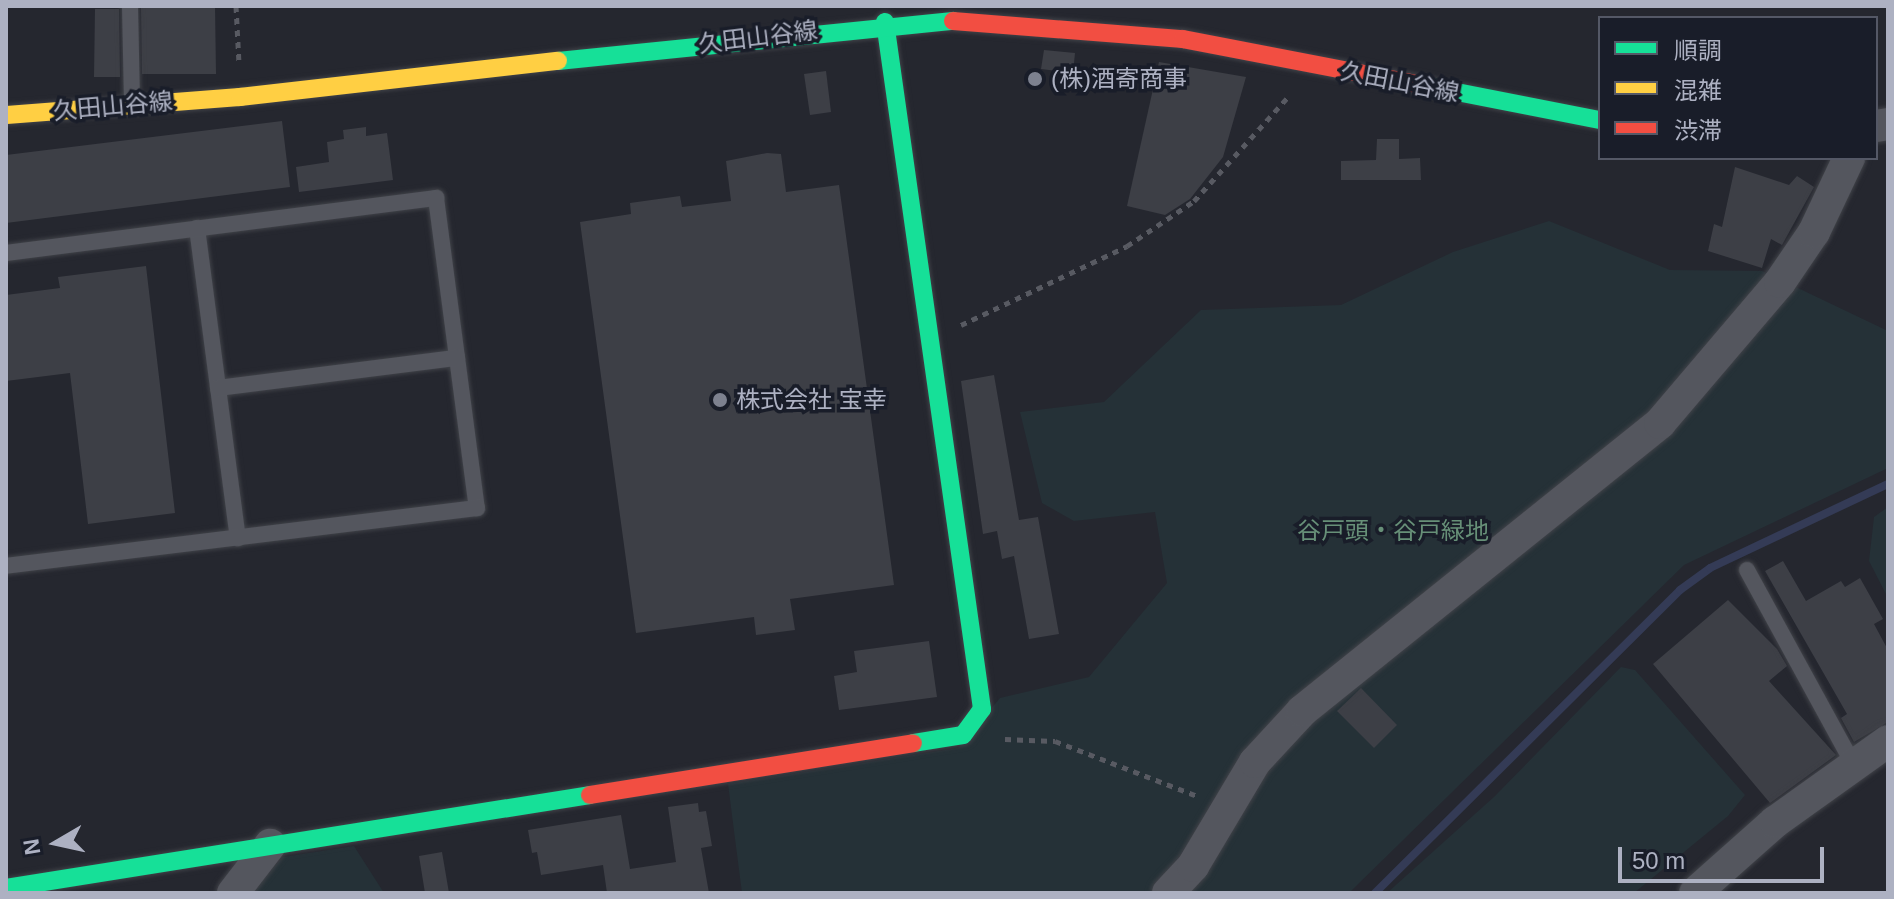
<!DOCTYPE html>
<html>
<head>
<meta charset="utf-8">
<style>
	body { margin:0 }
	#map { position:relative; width:1894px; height:899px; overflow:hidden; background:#25272f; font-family:Arial,"Noto Sans JP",sans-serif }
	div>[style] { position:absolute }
	.green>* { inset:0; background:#253137 }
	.stream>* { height:8px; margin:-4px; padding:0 4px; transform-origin:4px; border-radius:4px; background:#343b56 }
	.building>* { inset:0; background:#3d3f46 }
	.path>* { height:5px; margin-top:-2.5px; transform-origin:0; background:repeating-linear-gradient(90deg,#585a62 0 6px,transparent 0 12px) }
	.roads { filter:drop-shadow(0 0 2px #404248) drop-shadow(0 0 2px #404248) }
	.lane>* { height:16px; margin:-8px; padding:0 8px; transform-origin:8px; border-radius:8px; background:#54565e }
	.street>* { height:32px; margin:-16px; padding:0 16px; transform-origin:16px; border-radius:16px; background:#54565e }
	.fast>* { height:18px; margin:-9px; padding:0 9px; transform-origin:9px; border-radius:9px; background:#16e098 }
	.slow>* { height:18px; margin:-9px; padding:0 9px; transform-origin:9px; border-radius:9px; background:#ffcf43 }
	.jam>* { height:18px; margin:-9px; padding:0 9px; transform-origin:9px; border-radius:9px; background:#f24e42 }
	.dots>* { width:22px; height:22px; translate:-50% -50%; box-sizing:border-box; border:4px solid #191d29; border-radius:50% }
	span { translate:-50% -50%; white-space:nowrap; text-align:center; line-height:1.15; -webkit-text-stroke:7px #191d29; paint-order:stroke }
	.street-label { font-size:24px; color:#adb1c2 }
	.poi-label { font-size:24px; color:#adb1c2 }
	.left { translate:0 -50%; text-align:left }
	.park-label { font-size:24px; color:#679078 }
	.frame { position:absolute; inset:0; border:8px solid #adb1c2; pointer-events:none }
	.legend { position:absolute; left:1598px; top:16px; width:280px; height:144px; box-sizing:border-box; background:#191d29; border:2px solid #545866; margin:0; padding:10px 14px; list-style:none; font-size:24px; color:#adb1c2 }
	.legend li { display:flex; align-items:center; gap:16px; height:40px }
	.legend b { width:40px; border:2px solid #545866 }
	.north { position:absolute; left:16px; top:803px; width:80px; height:80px; -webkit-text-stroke:6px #191d29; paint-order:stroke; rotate:261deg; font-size:22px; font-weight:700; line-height:32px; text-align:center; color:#adb1c2 }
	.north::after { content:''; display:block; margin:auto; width:28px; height:36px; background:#adb1c2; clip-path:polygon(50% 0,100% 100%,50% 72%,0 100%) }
	.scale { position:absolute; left:1618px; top:847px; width:206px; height:36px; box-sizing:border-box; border:4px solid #adb1c2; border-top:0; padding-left:10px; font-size:24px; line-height:28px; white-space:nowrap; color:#adb1c2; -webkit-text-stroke:6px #191d29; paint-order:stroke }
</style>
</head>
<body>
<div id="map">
	<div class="green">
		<div style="clip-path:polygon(1549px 221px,1670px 270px,1762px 271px,1888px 331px,1888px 468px,1684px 565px,1349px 893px,742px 893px,728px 784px,958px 748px,1000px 698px,1089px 677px,1167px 583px,1155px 512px,1074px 521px,1042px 503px,1020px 412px,1104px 402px,1201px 310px,1341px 305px,1453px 252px)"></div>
		<div style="clip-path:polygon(1888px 507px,1888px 598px,1869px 561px,1874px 517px)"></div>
		<div style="clip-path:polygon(1621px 667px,1635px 670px,1745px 795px,1728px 816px,1634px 893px,1387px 893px,1495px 796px)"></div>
		<div style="clip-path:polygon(354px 846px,384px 893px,249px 893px,283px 857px)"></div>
	</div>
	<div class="stream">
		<div style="left:1375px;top:893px;width:430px;rotate:-44.8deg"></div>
		<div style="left:1680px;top:590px;width:37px;rotate:-36deg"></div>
		<div style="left:1710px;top:568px;width:197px;rotate:-25.3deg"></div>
	</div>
	<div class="building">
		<div style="clip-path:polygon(141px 6px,215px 6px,216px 74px,142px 74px)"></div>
		<div style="clip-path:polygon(95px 9px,119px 9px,120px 77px,94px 77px)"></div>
		<div style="clip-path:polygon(1044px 50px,1075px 53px,1073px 73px,1041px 69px)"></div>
		<div style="clip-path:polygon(1159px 62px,1246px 77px,1223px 157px,1190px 199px,1165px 215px,1127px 206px)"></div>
		<div style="clip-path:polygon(826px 71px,831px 112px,810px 115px,804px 74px)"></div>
		<div style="clip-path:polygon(282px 121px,290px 187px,6px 223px,6px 155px)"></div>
		<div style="clip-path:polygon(366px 127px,366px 136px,387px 133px,393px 180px,299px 192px,296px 167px,329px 162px,327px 142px,344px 139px,343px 130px)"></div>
		<div style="clip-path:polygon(1377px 139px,1399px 139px,1399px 159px,1420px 158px,1421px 180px,1341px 180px,1341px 161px,1376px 160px)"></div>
		<div style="clip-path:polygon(767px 153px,781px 154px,786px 192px,839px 185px,894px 585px,790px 599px,795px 630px,756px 635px,754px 617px,636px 633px,580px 222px,631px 214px,630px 203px,680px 196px,682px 207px,731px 201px,726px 161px)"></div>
		<div style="clip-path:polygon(1735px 167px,1789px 185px,1797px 176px,1814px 187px,1782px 245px,1771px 239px,1762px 268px,1708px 251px,1714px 224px,1722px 227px)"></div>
		<div style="clip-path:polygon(146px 266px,175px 513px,88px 524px,70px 373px,6px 381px,6px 295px,60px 288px,58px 277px)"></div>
		<div style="clip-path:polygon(994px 375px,1019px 520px,1038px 517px,1059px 634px,1029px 639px,1014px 556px,1002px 559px,997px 531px,983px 534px,961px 381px)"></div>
		<div style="clip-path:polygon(1783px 561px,1806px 601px,1841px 581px,1845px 587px,1860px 578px,1883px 619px,1874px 624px,1888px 650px,1888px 722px,1854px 742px,1841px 718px,1847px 714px,1765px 571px)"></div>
		<div style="clip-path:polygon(1728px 600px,1777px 649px,1787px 666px,1769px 681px,1836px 755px,1770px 803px,1653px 664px)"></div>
		<div style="clip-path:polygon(929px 641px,937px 697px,839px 710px,834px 676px,857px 672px,854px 651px)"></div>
		<div style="clip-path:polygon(1361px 688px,1397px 725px,1374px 748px,1337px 711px)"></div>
		<div style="clip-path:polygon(698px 803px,699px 812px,706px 811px,712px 846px,701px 848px,709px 893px,607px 893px,603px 865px,541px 875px,537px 852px,532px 853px,528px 830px,621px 815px,630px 869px,676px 862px,668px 807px)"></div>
		<div style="clip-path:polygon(442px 852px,449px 893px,425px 893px,419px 856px)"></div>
	</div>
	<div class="path">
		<div style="left:236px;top:6px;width:58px;rotate:87deg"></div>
		<div style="left:961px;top:325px;width:184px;rotate:-25.4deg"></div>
		<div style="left:1127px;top:246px;width:81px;rotate:-33.9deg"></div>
		<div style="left:1194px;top:201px;width:142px;rotate:-47.9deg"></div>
		<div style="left:1005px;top:739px;width:50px;rotate:2.3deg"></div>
		<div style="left:1055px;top:741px;width:155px;rotate:21.1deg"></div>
	</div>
	<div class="roads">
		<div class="lane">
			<div style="left:130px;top:6px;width:97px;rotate:88.8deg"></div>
			<div style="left:197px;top:228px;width:313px;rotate:82.5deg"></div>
			<div style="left:6px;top:253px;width:434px;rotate:-7.3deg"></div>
			<div style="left:436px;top:198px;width:313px;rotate:82.5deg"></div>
			<div style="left:477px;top:508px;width:475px;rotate:173deg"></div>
			<div style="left:218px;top:388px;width:241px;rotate:-7.2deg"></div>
			<div style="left:1747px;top:570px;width:219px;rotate:61.3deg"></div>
		</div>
		<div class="street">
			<div style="left:1876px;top:126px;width:12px;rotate:-9deg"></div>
			<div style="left:233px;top:893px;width:61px;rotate:-52.4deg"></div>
			<div style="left:1168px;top:893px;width:37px;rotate:-47deg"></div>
			<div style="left:1193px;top:866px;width:121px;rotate:-59.2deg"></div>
			<div style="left:1255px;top:762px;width:69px;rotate:-47.3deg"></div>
			<div style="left:1302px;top:711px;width:459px;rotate:-38.8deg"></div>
			<div style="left:1660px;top:423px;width:185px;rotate:-49.6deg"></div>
			<div style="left:1780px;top:282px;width:60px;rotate:-55.8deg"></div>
			<div style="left:1814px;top:232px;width:82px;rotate:-64.7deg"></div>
			<div style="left:1695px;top:893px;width:107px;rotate:-41.6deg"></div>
			<div style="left:1775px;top:822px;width:139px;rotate:-35.6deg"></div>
		</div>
		<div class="fast">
			<div style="left:885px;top:22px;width:694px;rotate:81.96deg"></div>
			<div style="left:982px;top:709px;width:32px;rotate:126deg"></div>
			<div style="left:963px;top:735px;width:51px;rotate:170.9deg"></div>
			<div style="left:558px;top:61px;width:397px;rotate:-5.8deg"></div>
			<div style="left:1421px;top:85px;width:182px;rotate:11.1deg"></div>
			<div style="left:6px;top:888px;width:591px;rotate:-9.05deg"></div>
		</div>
		<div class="slow">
			<div style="left:6px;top:115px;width:235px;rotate:-4.4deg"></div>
			<div style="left:240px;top:97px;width:320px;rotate:-6.5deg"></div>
		</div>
		<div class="jam">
			<div style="left:953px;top:21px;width:231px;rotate:4.5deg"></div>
			<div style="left:1183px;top:39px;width:242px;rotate:10.9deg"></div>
			<div style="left:590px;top:795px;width:327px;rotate:-9.1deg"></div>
		</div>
	</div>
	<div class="dots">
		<div style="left:1035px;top:79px;background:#7d818f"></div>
		<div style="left:720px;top:400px;background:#7d818f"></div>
	</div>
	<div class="street-label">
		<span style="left:758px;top:37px;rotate:-7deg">久田山谷線</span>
		<span style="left:1400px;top:82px;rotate:11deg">久田山谷線</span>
		<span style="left:113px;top:106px;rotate:-5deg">久田山谷線</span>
	</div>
	<div class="poi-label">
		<span class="left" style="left:1051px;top:79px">(株)酒寄商事</span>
		<span class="left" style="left:736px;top:400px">株式会社 宝幸</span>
	</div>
	<div class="park-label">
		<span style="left:1393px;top:531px">谷戸頭・谷戸緑地</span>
	</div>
	<div class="frame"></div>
	<ul class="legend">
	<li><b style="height:10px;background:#16e098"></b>順調</li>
	<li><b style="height:10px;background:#ffcf43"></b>混雑</li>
	<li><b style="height:10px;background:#f24e42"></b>渋滞</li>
	</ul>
	<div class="north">N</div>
	<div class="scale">50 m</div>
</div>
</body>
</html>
